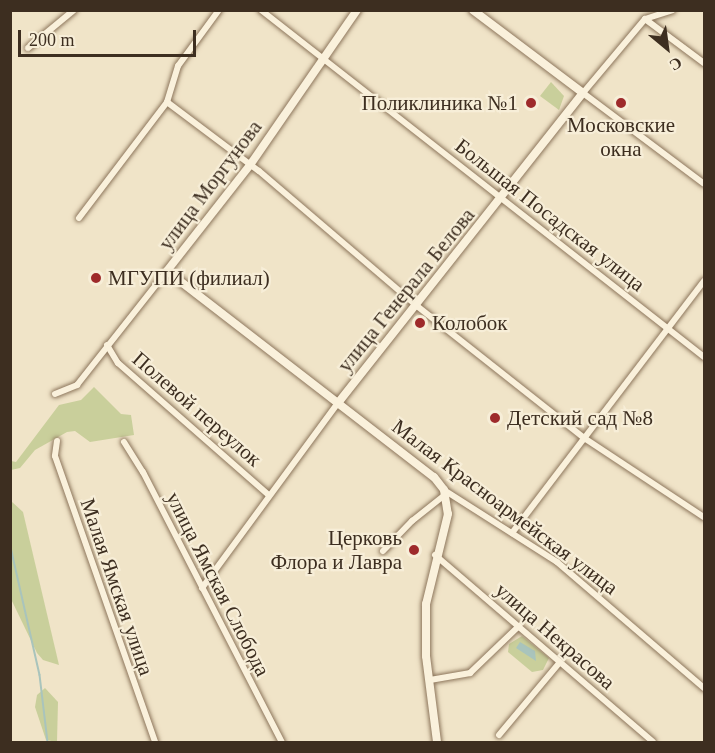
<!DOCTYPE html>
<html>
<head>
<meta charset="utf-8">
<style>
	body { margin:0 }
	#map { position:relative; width:715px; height:753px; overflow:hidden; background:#f0e4c8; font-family:Georgia,serif }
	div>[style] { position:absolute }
	.green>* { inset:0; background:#c9cf9b }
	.water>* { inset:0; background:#a9c4bc }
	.stream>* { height:1.5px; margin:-0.75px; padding:0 0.75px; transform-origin:0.75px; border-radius:0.75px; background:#a9c4bc }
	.roads { filter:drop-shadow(0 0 2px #8d765c) drop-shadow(0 0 2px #8d765c) }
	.minor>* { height:6px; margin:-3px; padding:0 3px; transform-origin:3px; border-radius:3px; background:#faf1dc }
	.secondary>* { height:8px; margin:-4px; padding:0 4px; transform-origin:4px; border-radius:4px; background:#faf1dc }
	.dots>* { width:16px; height:16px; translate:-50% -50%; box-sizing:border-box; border:3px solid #f7eed8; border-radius:50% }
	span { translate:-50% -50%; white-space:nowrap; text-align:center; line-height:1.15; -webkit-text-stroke:4.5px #f7eed8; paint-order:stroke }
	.poi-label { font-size:21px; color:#3d2e20 }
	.right { translate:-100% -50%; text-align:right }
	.left { translate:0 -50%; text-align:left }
	.street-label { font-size:21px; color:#3d2e20 }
	.frame { position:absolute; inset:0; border:12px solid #3d2e20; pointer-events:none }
	.north { position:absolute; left:637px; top:18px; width:60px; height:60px; -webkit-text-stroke:4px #f7eed8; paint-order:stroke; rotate:151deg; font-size:16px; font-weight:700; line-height:24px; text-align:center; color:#3d2e20 }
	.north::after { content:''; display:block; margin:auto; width:21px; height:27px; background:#3d2e20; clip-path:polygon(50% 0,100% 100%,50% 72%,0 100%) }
	.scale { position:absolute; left:18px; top:30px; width:178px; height:27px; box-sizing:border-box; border:3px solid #3d2e20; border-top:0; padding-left:8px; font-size:18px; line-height:21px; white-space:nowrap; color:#3d2e20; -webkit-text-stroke:4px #f7eed8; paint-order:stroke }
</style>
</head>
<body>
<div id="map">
	<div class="green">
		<div style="clip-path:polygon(551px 82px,564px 96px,559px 110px,540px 96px)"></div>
		<div style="clip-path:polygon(94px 387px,121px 414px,131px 415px,134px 435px,90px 442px,75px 431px,67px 432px,35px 450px,20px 468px,11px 470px,11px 461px,16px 462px,59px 405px,81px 400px)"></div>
		<div style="clip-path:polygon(11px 501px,23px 512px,59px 665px,43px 660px,37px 653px,11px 599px)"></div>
		<div style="clip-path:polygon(522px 636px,549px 658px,543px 670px,532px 672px,508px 652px,509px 644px)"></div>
		<div style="clip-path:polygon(45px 688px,58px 702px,57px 742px,46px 740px,35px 707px,37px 695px)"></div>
	</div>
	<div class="water">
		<div style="clip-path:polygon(520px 642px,535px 651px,536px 661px,516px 648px)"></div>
	</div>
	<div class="stream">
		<div style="left:10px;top:543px;width:135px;rotate:77.2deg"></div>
		<div style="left:40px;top:675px;width:67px;rotate:83.2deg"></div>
	</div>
	<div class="roads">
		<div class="minor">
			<div style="left:261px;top:10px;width:563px;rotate:38.07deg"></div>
			<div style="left:645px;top:19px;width:97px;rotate:130deg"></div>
			<div style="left:583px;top:93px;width:151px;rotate:36.9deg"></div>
			<div style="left:645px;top:19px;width:74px;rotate:36.7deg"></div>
			<div style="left:645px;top:19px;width:29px;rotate:-18deg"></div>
			<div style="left:28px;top:48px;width:60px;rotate:-39.6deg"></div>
			<div style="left:167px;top:102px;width:115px;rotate:36.9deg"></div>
			<div style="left:259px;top:171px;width:208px;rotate:40.5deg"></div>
			<div style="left:417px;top:306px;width:213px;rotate:38.3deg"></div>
			<div style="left:584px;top:438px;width:144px;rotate:33.4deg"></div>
			<div style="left:79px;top:218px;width:146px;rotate:-52.8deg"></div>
			<div style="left:167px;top:102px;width:38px;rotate:-73deg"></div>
			<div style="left:178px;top:66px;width:69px;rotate:-53.8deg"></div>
			<div style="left:107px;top:345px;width:21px;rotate:59deg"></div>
			<div style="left:118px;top:363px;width:201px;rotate:41.2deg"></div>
			<div style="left:55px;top:394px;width:24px;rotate:-22deg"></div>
			<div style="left:77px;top:385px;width:145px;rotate:-51.7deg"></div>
			<div style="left:57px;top:441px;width:15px;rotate:98deg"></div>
			<div style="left:55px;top:456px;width:303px;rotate:70.7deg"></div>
			<div style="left:124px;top:442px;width:36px;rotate:58deg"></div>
			<div style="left:143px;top:472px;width:304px;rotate:62.8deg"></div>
			<div style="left:444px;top:490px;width:134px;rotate:32.5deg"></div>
			<div style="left:557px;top:562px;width:194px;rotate:40.6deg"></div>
			<div style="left:512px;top:533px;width:317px;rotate:-52.7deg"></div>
			<div style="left:383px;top:551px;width:42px;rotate:-46deg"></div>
			<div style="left:412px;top:521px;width:43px;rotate:-38.5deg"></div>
			<div style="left:435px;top:555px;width:287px;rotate:40.6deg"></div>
			<div style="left:202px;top:588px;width:230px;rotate:-53.7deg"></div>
			<div style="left:430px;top:680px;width:41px;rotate:-9.9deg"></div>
			<div style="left:470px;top:673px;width:68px;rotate:-43.8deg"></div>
			<div style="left:499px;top:735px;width:95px;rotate:-50.1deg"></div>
		</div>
		<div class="secondary">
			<div style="left:357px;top:10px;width:188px;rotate:124.6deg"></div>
			<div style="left:250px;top:165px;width:135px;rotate:128.1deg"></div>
			<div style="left:167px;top:271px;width:337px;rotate:37.7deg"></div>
			<div style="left:434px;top:477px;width:16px;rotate:52deg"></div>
			<div style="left:444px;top:490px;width:24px;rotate:81deg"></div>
			<div style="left:448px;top:514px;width:93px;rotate:103.7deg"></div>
			<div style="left:426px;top:604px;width:52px;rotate:90deg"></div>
			<div style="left:426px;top:656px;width:87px;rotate:82.7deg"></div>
			<div style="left:338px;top:403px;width:395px;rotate:-51.7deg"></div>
			<div style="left:583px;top:93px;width:138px;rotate:-143deg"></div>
		</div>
	</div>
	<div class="dots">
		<div style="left:531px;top:103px;background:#9e2a2b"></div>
		<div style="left:621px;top:103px;background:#9e2a2b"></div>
		<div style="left:96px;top:278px;background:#9e2a2b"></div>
		<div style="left:420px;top:323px;background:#9e2a2b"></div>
		<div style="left:495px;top:418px;background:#9e2a2b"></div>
		<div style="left:414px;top:550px;background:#9e2a2b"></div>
	</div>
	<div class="poi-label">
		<span class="right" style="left:518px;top:103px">Поликлиника №1</span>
		<span style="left:621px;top:137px">Московские<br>окна</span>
		<span class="left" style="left:108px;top:278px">МГУПИ (филиал)</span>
		<span class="left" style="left:432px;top:323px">Колобок</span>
		<span class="left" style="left:507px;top:418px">Детский сад №8</span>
		<span class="right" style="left:402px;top:550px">Церковь<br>Флора и Лавра</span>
	</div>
	<div class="street-label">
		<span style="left:210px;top:185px;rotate:-53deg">улица Моргунова</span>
		<span style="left:550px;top:215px;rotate:38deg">Большая Посадская улица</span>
		<span style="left:406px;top:290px;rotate:-51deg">улица Генерала Белова</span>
		<span style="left:197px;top:409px;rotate:41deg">Полевой переулок</span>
		<span style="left:505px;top:507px;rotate:37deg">Малая Красноармейская улица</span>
		<span style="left:218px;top:584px;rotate:63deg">улица Ямская Слобода</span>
		<span style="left:117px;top:587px;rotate:71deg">Малая Ямская улица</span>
		<span style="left:555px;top:636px;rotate:41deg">улица Некрасова</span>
	</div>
	<div class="frame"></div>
	<div class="north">С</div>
	<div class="scale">200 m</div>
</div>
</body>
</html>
